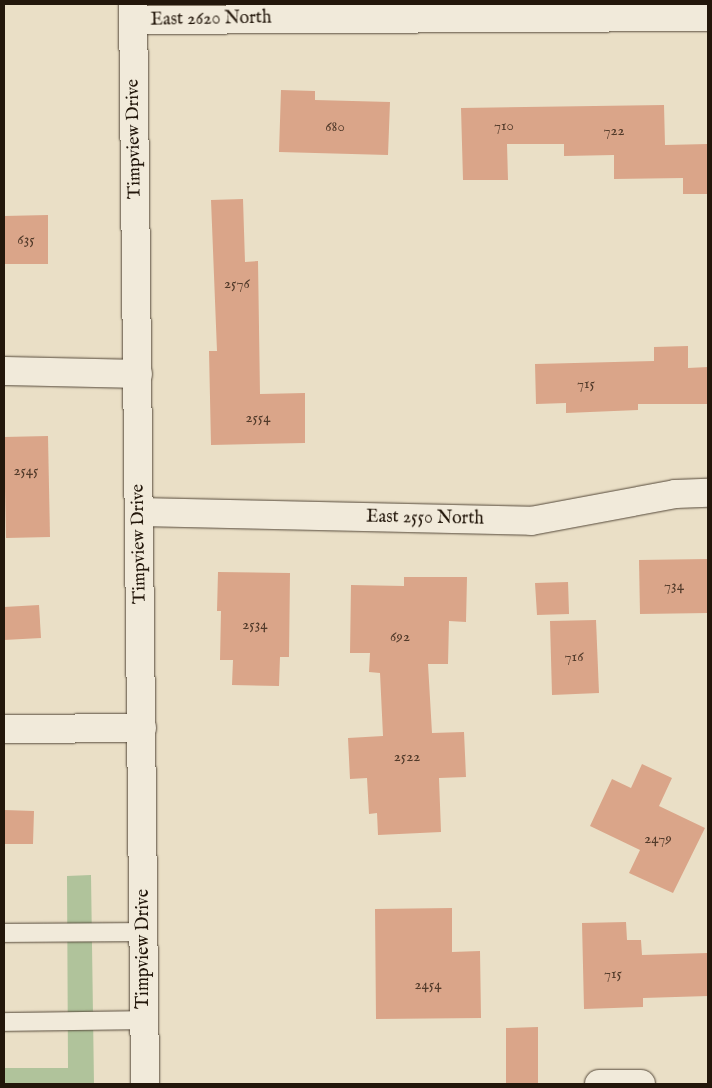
<!DOCTYPE html>
<html>
<head>
<meta charset="utf-8">
<style>
	body { margin:0 }
	#map { position:relative; width:712px; height:1088px; overflow:hidden; background:#eadfc6; font-family:"IM FELL English",serif }
	div>[style] { position:absolute }
	.green>* { inset:0; background:#b0c39b }
	.building>* { inset:0; background:#daa589 }
	.roads { filter:drop-shadow(0 0 1px #55493a) drop-shadow(0 0 1px #55493a) }
	.lane>* { height:18px; margin:-9px; padding:0 9px; transform-origin:9px; border-radius:9px; background:#f1eada }
	.street>* { height:28px; margin:-14px; padding:0 14px; transform-origin:14px; border-radius:14px; background:#f1eada }
	.secondary>* { height:28px; margin:-14px; padding:0 14px; transform-origin:14px; border-radius:14px; background:#f1eada }
	span { translate:-50% -50%; white-space:nowrap; text-align:center; line-height:1.15; -webkit-text-stroke:4px #f1eada; paint-order:stroke }
	.number-label { font-size:15px; color:#513a2a }
	.number-label span { -webkit-text-stroke-width:0 }
	.street-label { font-size:18px; color:#23170b }
	.frame { position:absolute; inset:0; border:5px solid #23170b; pointer-events:none }
</style>
</head>
<body>
<div id="map">
	<div class="green">
		<div style="clip-path:polygon(91px 875px,94px 1084px,4px 1084px,4px 1068px,68px 1068px,67px 876px)"></div>
	</div>
	<div class="building">
		<div style="clip-path:polygon(281px 90px,315px 91px,315px 100px,390px 102px,388px 155px,279px 152px)"></div>
		<div style="clip-path:polygon(664px 105px,665px 145px,708px 144px,708px 194px,683px 194px,683px 178px,614px 179px,614px 155px,564px 156px,564px 144px,507px 144px,508px 180px,463px 180px,461px 108px)"></div>
		<div style="clip-path:polygon(243px 199px,245px 262px,258px 261px,260px 394px,305px 393px,305px 443px,211px 445px,209px 351px,217px 351px,211px 200px)"></div>
		<div style="clip-path:polygon(48px 215px,48px 264px,4px 264px,4px 216px)"></div>
		<div style="clip-path:polygon(688px 346px,688px 368px,708px 367px,708px 404px,638px 404px,638px 410px,566px 413px,566px 403px,536px 404px,535px 364px,654px 361px,654px 347px)"></div>
		<div style="clip-path:polygon(48px 436px,50px 537px,6px 538px,4px 437px)"></div>
		<div style="clip-path:polygon(708px 559px,708px 613px,640px 614px,639px 560px)"></div>
		<div style="clip-path:polygon(218px 572px,290px 573px,289px 657px,280px 657px,279px 686px,232px 685px,233px 660px,220px 660px,221px 611px,217px 611px)"></div>
		<div style="clip-path:polygon(404px 577px,467px 577px,466px 622px,449px 621px,448px 664px,428px 664px,432px 733px,464px 732px,466px 777px,439px 778px,441px 832px,378px 835px,377px 813px,369px 814px,367px 778px,350px 779px,348px 738px,383px 736px,380px 673px,369px 672px,370px 653px,350px 653px,351px 585px,404px 586px)"></div>
		<div style="clip-path:polygon(568px 582px,569px 614px,537px 615px,535px 583px)"></div>
		<div style="clip-path:polygon(39px 605px,41px 638px,4px 640px,4px 607px)"></div>
		<div style="clip-path:polygon(596px 620px,599px 693px,552px 695px,550px 621px)"></div>
		<div style="clip-path:polygon(642px 764px,672px 778px,659px 806px,705px 828px,673px 893px,629px 873px,640px 850px,590px 826px,612px 779px,631px 788px)"></div>
		<div style="clip-path:polygon(4px 810px,34px 811px,33px 844px,4px 844px)"></div>
		<div style="clip-path:polygon(452px 908px,452px 952px,480px 951px,481px 1018px,376px 1019px,375px 909px)"></div>
		<div style="clip-path:polygon(626px 922px,627px 940px,641px 940px,642px 955px,708px 953px,708px 996px,643px 998px,643px 1007px,584px 1009px,582px 923px)"></div>
		<div style="clip-path:polygon(538px 1027px,538px 1084px,506px 1084px,506px 1028px)"></div>
	</div>
	<div class="roads">
		<div class="lane">
			<div style="left:4px;top:933px;width:140px;rotate:-0.4deg"></div>
			<div style="left:4px;top:1022px;width:140px;rotate:-0.8deg"></div>
		</div>
		<div class="street">
			<div style="left:133px;top:20px;width:575px;rotate:-0.3deg"></div>
			<div style="left:4px;top:371px;width:134px;rotate:1.3deg"></div>
			<div style="left:140px;top:512px;width:391px;rotate:1.3deg"></div>
			<div style="left:531px;top:521px;width:147px;rotate:-10.6deg"></div>
			<div style="left:675px;top:494px;width:33px;rotate:-2deg"></div>
			<div style="left:4px;top:729px;width:138px;rotate:-0.4deg"></div>
			<div style="left:599px;top:1084px;width:42px"></div>
		</div>
		<div class="secondary">
			<div style="left:133px;top:4px;width:1080px;rotate:89.36deg"></div>
		</div>
	</div>
	<div class="number-label">
		<span style="left:504px;top:126px">710</span>
		<span style="left:335px;top:127px">680</span>
		<span style="left:614px;top:131px">722</span>
		<span style="left:26px;top:240px">635</span>
		<span style="left:237px;top:284px">2576</span>
		<span style="left:586px;top:384px">715</span>
		<span style="left:258px;top:418px">2554</span>
		<span style="left:26px;top:471px">2545</span>
		<span style="left:674px;top:586px">734</span>
		<span style="left:255px;top:625px">2534</span>
		<span style="left:400px;top:637px">692</span>
		<span style="left:574px;top:657px">716</span>
		<span style="left:407px;top:757px">2522</span>
		<span style="left:658px;top:839px">2479</span>
		<span style="left:613px;top:974px">715</span>
		<span style="left:428px;top:985px">2454</span>
	</div>
	<div class="street-label">
		<span style="left:211px;top:20px;rotate:-1deg">East 2620 North</span>
		<span style="left:135px;top:139px;rotate:-91deg">Timpview Drive</span>
		<span style="left:425px;top:519px;rotate:1deg">East 2550 North</span>
		<span style="left:140px;top:544px;rotate:-91deg">Timpview Drive</span>
		<span style="left:144px;top:949px;rotate:-90deg">Timpview Drive</span>
	</div>
	<div class="frame"></div>
</div>
</body>
</html>
